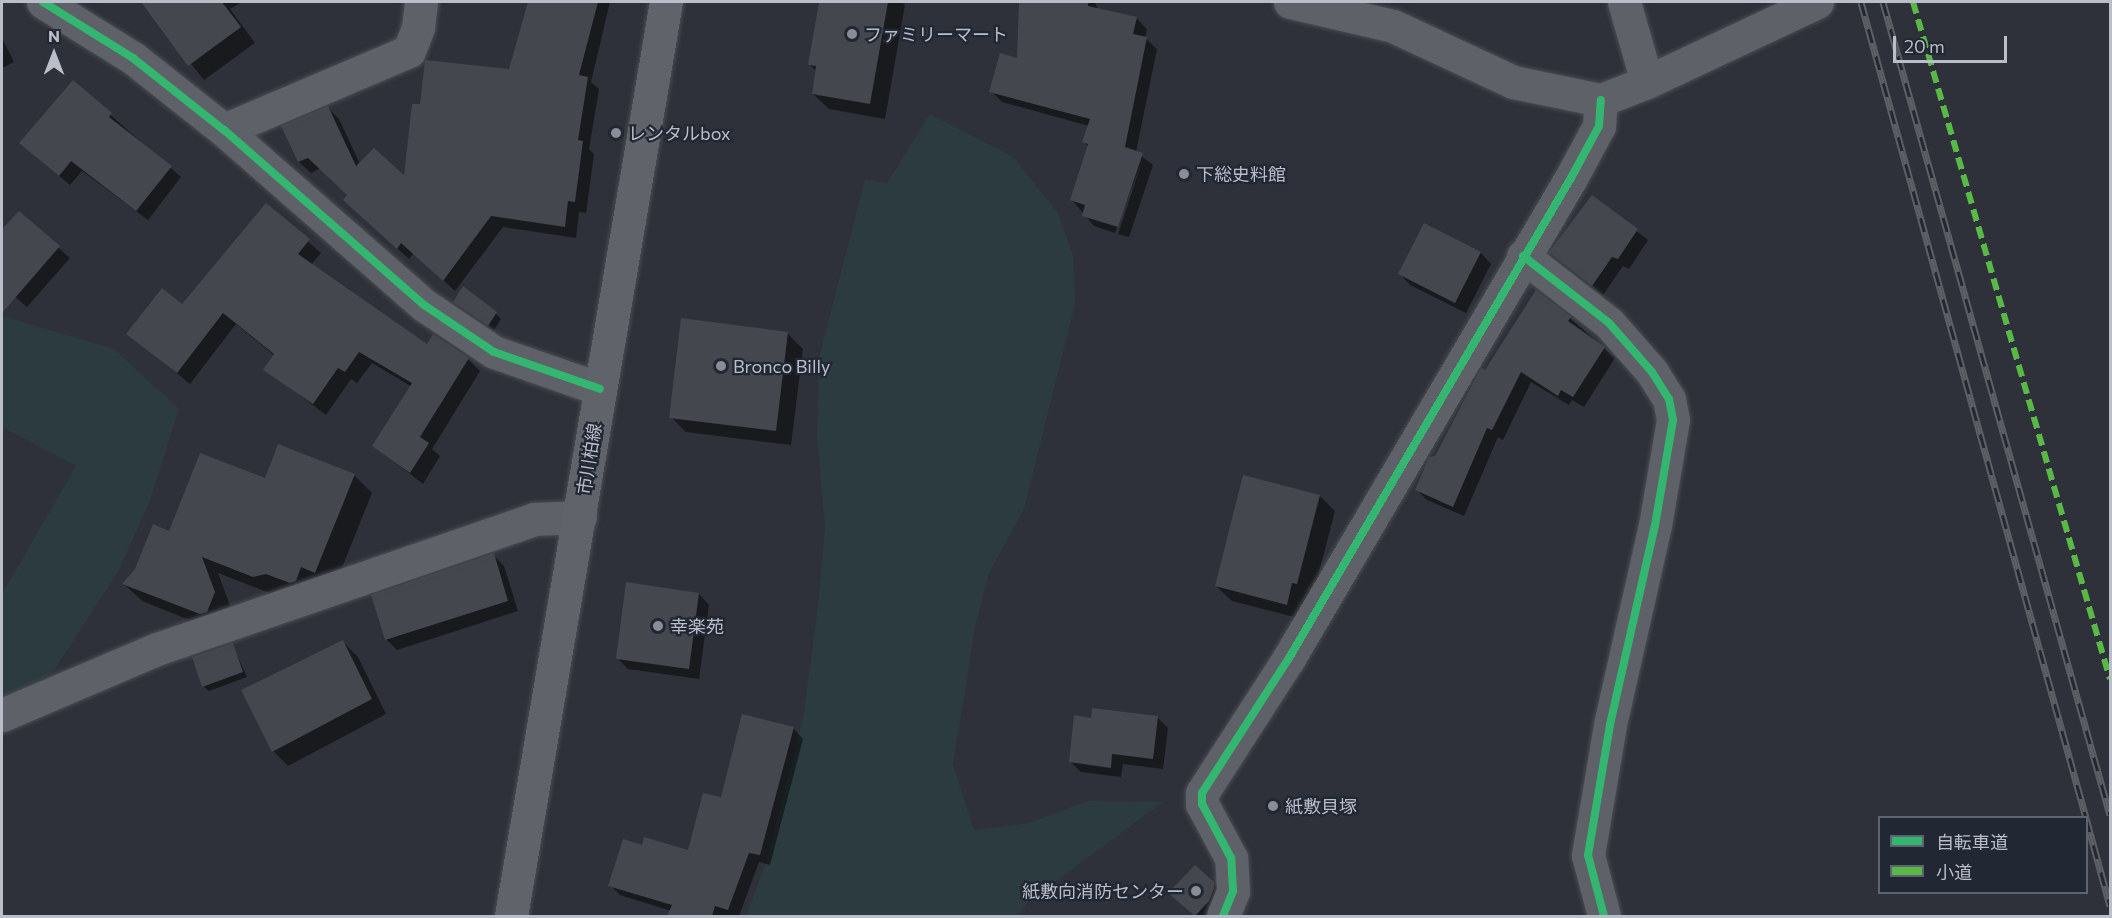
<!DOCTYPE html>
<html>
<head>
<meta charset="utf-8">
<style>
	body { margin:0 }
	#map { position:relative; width:2112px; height:918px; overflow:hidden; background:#2e3139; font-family:Commissioner,"Noto Sans JP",sans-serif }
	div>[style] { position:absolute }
	.green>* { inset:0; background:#2c3b3f }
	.shadow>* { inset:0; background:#0007 }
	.building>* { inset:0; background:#44474e }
	.roads { filter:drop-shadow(0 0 2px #4a4c52) drop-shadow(0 0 2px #4a4c52) }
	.minor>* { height:33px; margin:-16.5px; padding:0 16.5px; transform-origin:16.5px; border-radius:16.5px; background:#5e6167 }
	.major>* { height:33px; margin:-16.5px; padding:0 16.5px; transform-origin:16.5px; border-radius:16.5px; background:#606369 }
	.rail>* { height:7px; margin-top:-3.5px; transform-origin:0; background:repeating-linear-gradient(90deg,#212733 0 14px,#5c5f64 0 28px); box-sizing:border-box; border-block:2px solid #5c5f64 }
	.quiet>* { height:6px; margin-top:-3px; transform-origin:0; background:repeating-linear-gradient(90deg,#58b947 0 12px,transparent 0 18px) }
	.cycleway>* { height:8px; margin:-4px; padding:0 4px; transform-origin:4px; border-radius:4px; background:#33b770 }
	.dots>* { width:16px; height:16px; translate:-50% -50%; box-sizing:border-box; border:3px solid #212733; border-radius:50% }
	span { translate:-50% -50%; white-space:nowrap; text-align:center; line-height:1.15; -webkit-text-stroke:4.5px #212733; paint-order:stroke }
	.poi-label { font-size:18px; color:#b9bec9 }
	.left { translate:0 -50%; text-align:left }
	.right { translate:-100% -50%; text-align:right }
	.street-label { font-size:18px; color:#b9bec9 }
	.frame { position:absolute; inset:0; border:3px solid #b9bec9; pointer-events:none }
	.legend { position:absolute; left:1878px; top:816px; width:210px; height:78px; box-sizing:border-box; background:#212733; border:2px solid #5e636f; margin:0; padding:8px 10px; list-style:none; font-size:18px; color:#b9bec9 }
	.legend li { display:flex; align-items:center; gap:12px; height:30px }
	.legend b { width:30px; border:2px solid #5e636f }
	.north { position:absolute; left:24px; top:24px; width:60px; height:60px; -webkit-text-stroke:4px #212733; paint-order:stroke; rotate:0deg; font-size:16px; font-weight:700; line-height:24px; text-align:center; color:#b9bec9 }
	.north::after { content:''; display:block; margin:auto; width:21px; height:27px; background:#b9bec9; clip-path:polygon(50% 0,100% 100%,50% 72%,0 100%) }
	.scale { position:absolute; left:1893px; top:36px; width:114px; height:27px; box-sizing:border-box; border:3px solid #b9bec9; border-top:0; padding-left:8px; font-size:18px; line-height:21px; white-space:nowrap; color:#b9bec9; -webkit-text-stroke:4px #212733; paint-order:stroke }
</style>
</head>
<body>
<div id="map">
	<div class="green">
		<div style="clip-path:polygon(930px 114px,1013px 157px,1058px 213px,1073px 255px,1075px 304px,1024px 509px,989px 573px,975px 627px,953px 765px,974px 830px,1029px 823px,1088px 801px,1163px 802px,1029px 901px,1017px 916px,746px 916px,766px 862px,803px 719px,818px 606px,825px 526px,817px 438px,819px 358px,865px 179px,887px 183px)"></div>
		<div style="clip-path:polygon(2px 316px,114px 349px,179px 409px,149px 503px,118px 572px,53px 672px,2px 707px,2px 594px,76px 466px,2px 427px)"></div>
	</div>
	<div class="shadow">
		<div style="clip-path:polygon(142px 2px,242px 2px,230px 9px,255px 43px,204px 80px)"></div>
		<div style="clip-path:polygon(529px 2px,610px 2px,591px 82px,599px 89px,589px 149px,594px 154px,586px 213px,579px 212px,576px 238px,503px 227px,455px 291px,414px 253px,409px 259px,356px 211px,349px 195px,321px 168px,311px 173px,299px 162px,283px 127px,328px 108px,339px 119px,360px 164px,405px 179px,421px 106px,510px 71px)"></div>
		<div style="clip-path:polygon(821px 2px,902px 2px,905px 5px,885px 119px,829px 109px,813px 94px,817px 72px,810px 65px)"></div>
		<div style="clip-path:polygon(1020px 2px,1095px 2px,1098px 10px,1136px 18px,1147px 29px,1145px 38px,1157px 49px,1136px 152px,1153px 165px,1129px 237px,1118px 234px,1143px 158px,1115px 233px,1094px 226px,1072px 200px,1089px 147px,1084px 142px,1089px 126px,1002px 102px,991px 91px,1018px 60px)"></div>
		<div style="clip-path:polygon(2px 38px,14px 62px,2px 68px)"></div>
		<div style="clip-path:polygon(73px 82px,181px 177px,148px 220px,82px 171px,70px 185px,32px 153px)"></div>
		<div style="clip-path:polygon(1592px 197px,1648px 240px,1629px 269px,1623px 266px,1603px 295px,1551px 252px)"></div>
		<div style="clip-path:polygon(266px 205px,321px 253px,311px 265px,427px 346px,468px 359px,480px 371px,432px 449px,440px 456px,423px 484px,374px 446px,412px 387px,372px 363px,357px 383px,351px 379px,326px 415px,265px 369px,275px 356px,236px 324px,190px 384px,128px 333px,183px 306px)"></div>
		<div style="clip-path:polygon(19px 213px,70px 258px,27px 307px,2px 285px,2px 232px)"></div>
		<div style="clip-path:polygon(1425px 225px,1481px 253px,1491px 264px,1466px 313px,1410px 285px,1400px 274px)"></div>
		<div style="clip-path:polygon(460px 307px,496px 314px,501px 319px,494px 330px)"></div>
		<div style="clip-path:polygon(1570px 318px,1615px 358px,1584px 407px,1572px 400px,1569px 405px,1531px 382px,1503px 440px,1498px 437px,1464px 516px,1427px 500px,1416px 489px,1485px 372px)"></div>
		<div style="clip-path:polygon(787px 333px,803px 349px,791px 445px,686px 432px,671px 417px)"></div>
		<div style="clip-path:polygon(354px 475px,372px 493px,333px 590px,272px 594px,218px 573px,232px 611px,219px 632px,142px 601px,124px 584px,170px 533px,266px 480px)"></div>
		<div style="clip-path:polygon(1320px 496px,1335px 511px,1312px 599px,1302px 619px,1232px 601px,1216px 586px)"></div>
		<div style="clip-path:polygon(493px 555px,504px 566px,518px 611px,397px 650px,386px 639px)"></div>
		<div style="clip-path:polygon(699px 594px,709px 605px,699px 679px,628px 669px,617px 658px)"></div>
		<div style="clip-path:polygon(343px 642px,358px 657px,386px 714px,288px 766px,273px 751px)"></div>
		<div style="clip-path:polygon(232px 644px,247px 677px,209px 691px,203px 686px)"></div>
		<div style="clip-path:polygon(1157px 717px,1168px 728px,1163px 769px,1123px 764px,1121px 777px,1081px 772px,1070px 761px,1092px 719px)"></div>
		<div style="clip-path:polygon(793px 728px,803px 739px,770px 865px,759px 862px,739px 916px,674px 916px,671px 911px,620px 895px,610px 885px,643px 846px,689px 852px,722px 799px)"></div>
		<div style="clip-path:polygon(1195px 867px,1218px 888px,1213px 906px,1204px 916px,1196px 916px,1175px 898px)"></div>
	</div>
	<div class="building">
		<div style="clip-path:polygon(141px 2px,222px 2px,241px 27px,188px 66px)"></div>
		<div style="clip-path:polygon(528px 2px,598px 2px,579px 75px,588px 77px,578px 140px,583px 141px,575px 202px,568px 201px,565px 227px,491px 216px,443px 281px,401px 243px,397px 249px,343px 200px,347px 195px,308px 158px,298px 162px,281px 126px,328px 106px,356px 166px,374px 148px,404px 175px,412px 104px,420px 104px,425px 60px,509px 69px)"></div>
		<div style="clip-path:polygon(819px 2px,888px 2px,870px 104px,812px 94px,816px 66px,808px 65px)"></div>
		<div style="clip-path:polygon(1019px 2px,1088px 2px,1088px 6px,1137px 17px,1133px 34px,1147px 37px,1125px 147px,1143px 153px,1118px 227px,1082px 216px,1085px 205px,1070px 200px,1088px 144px,1082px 142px,1090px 119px,989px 92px,1000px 53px,1017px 58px)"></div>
		<div style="clip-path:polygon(73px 80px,112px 113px,109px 117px,172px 166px,136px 211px,71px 161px,59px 176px,19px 143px)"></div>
		<div style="clip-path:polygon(1592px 195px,1638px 229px,1618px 259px,1612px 257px,1592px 286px,1549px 252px)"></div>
		<div style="clip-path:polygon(266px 203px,310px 239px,298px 254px,427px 344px,433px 334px,469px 358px,420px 437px,429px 443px,410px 473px,372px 446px,412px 383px,359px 352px,345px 372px,338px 368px,313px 404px,263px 370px,274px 354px,223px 313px,177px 373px,126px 334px,162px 288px,182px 304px)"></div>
		<div style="clip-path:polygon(19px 211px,60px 246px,2px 313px,2px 229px)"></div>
		<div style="clip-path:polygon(1424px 223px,1481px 252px,1455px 303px,1398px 274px)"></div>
		<div style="clip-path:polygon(463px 286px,497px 312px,488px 326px,453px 302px)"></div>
		<div style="clip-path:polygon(1536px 290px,1571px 317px,1568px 321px,1605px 347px,1573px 397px,1561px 390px,1558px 396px,1521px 372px,1492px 430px,1487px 428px,1453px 507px,1415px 490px,1429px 457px,1435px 456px,1481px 368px,1485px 370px)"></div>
		<div style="clip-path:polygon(681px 318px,788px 332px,776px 431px,669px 418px)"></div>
		<div style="clip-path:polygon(278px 444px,355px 474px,315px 573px,301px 567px,296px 581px,290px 583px,266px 574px,253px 577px,202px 557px,215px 592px,207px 612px,200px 614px,122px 584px,135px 569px,153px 524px,169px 531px,200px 453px,265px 478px)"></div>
		<div style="clip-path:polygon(1243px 475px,1320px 495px,1297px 584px,1292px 583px,1287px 605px,1215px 586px)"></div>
		<div style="clip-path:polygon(494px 553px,508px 601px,385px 640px,371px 595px)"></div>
		<div style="clip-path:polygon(626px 582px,699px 593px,689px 669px,616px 659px)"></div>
		<div style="clip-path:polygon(343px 640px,372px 699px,272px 752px,241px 690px)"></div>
		<div style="clip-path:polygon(233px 643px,243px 672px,202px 687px,192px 657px)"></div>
		<div style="clip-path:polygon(1092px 708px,1158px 716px,1153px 759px,1112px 754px,1111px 768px,1069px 762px,1074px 715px,1091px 718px)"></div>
		<div style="clip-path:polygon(742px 714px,794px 727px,760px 855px,749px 853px,728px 910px,715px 906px,712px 916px,667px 916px,672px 905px,608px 886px,623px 839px,642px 845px,644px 837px,688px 850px,703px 793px,721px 797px)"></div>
		<div style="clip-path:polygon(1195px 865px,1214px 882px,1214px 888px,1209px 901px,1195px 916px,1168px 893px)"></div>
	</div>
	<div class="roads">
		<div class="minor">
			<div style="left:43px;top:2px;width:106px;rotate:31.9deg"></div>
			<div style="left:133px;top:58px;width:116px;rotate:38.4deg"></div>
			<div style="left:224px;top:130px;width:266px;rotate:41.2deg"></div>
			<div style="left:424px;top:305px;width:84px;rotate:33.9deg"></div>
			<div style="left:494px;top:352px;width:112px;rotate:19.2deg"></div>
			<div style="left:1290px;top:2px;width:106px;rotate:13.1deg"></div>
			<div style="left:1393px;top:26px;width:132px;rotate:25deg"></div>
			<div style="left:1513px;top:82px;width:90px;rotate:11.6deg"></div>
			<div style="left:1601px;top:100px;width:49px;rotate:-21.4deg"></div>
			<div style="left:1647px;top:82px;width:188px;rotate:-25.2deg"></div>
			<div style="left:1624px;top:2px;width:83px;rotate:74deg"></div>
			<div style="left:224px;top:130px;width:201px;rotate:-23.1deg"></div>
			<div style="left:409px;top:51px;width:26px;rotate:-69deg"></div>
			<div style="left:418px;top:27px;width:25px;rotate:-83deg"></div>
			<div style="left:1523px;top:256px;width:109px;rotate:37.9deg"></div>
			<div style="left:1609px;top:323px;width:65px;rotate:48.7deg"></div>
			<div style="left:1652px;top:372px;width:32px;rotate:58deg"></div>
			<div style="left:1669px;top:399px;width:21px;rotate:79deg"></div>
			<div style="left:1673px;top:420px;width:107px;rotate:99.7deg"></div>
			<div style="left:1655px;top:525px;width:205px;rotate:102.7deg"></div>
			<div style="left:1610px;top:725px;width:132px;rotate:99.6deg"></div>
			<div style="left:1588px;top:855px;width:63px;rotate:75.3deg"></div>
			<div style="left:2px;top:715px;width:168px;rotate:-23.1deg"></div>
			<div style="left:157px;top:649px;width:399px;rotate:-19deg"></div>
			<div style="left:534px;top:519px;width:46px;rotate:-2.5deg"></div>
			<div style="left:1223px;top:916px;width:27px;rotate:-68deg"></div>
			<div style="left:1233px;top:891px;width:33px;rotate:-93deg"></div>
			<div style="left:1231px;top:858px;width:61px;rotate:-118.2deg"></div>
			<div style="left:1202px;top:804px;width:11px;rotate:-90deg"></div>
			<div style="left:1202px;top:793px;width:161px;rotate:-57.2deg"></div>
			<div style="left:1289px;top:658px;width:557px;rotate:-59.57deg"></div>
			<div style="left:1571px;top:178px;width:59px;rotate:-61.7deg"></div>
			<div style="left:1599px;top:126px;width:26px;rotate:-86deg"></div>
		</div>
		<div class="major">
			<div style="left:511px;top:916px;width:927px;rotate:-80.38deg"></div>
		</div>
	</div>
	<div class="rail">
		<div style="left:1861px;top:2px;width:846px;rotate:74.58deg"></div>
		<div style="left:1883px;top:2px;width:844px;rotate:74.4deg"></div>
		<div style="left:2086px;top:818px;width:91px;rotate:74.7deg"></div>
	</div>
	<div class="quiet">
		<div style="left:1913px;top:2px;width:705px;rotate:73.78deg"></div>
	</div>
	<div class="cycleway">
		<div style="left:43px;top:2px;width:106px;rotate:31.9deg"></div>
		<div style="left:133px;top:58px;width:116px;rotate:38.4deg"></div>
		<div style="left:224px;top:130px;width:266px;rotate:41.2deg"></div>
		<div style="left:424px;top:305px;width:84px;rotate:33.9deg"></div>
		<div style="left:494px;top:352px;width:112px;rotate:19.2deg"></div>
		<div style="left:1523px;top:256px;width:109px;rotate:37.9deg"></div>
		<div style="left:1609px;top:323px;width:65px;rotate:48.7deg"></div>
		<div style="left:1652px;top:372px;width:32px;rotate:58deg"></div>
		<div style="left:1669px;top:399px;width:21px;rotate:79deg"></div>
		<div style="left:1673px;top:420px;width:107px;rotate:99.7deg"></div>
		<div style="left:1655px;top:525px;width:205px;rotate:102.7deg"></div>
		<div style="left:1610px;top:725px;width:132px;rotate:99.6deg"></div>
		<div style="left:1588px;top:855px;width:63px;rotate:75.3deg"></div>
		<div style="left:1223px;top:916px;width:27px;rotate:-68deg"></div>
		<div style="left:1233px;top:891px;width:33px;rotate:-93deg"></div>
		<div style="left:1231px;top:858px;width:61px;rotate:-118.2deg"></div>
		<div style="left:1202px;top:804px;width:11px;rotate:-90deg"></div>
		<div style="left:1202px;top:793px;width:161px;rotate:-57.2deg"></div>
		<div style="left:1289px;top:658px;width:557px;rotate:-59.57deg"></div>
		<div style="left:1571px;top:178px;width:59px;rotate:-61.7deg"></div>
		<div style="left:1599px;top:126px;width:26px;rotate:-86deg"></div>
	</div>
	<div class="dots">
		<div style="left:852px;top:34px;background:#888d97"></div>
		<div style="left:616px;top:133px;background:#888d97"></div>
		<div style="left:1184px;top:174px;background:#888d97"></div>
		<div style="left:721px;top:366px;background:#888d97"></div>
		<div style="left:658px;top:626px;background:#888d97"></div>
		<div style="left:1273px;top:806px;background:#888d97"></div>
		<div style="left:1196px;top:891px;background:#888d97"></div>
	</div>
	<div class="poi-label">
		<span class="left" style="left:864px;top:34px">ファミリーマート</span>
		<span class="left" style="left:628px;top:133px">レンタルbox</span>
		<span class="left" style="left:1196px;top:174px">下総史料館</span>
		<span class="left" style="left:733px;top:366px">Bronco Billy</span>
		<span class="left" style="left:670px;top:626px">幸楽苑</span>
		<span class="left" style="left:1285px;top:806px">紙敷貝塚</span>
		<span class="right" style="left:1184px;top:891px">紙敷向消防センター</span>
	</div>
	<div class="street-label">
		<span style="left:589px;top:459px;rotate:-81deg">市川柏線</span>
	</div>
	<div class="frame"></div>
	<ul class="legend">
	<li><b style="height:8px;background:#33b770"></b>自転車道</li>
	<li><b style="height:8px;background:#58b947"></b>小道</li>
	</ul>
	<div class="north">N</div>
	<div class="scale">20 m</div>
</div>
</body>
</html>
